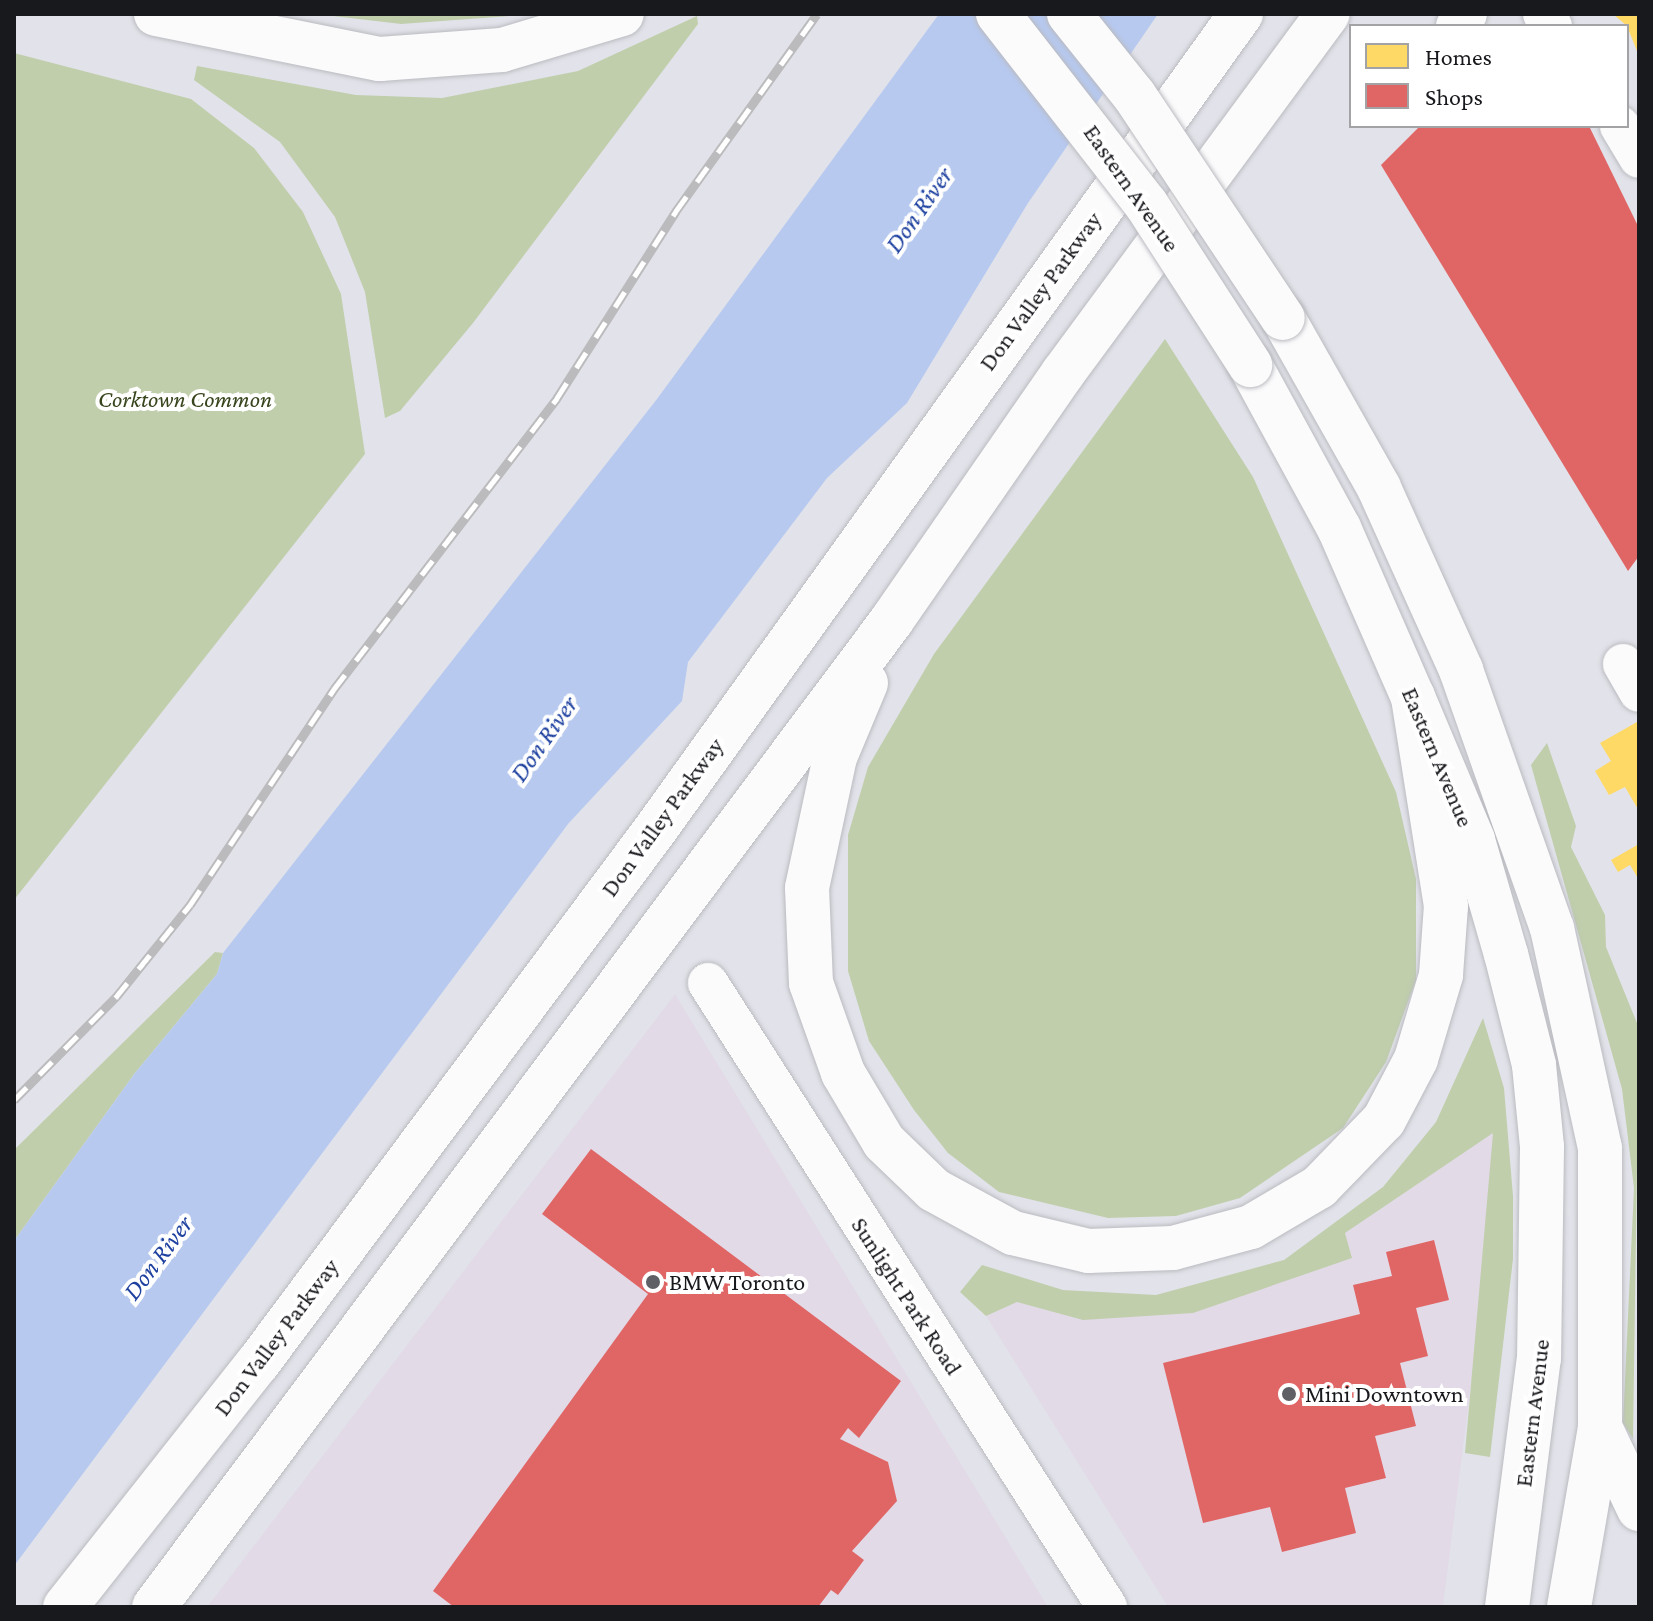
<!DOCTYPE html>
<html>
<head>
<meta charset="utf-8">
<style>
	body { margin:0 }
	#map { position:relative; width:1653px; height:1621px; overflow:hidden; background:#e2e3ea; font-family:"Crimson Pro",serif }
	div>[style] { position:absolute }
	.commercial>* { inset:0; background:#e2dae7 }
	.green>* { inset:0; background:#c0ceac }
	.water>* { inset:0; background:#b7c9ef }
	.homes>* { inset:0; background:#ffd966 }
	.shops>* { inset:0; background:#e06666 }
	.roads { filter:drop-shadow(0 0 2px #babbc0) drop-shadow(0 0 2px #babbc0) }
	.minor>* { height:40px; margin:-20px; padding:0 20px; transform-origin:20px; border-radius:20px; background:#fbfbfc }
	.major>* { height:44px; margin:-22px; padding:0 22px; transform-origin:22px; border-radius:22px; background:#fbfbfc }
	.highway>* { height:44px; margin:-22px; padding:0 22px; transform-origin:22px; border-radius:22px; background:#fbfbfc }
	.rail>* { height:9px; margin-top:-4.5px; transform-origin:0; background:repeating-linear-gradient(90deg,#fff 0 18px,#bbbbbd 0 36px); box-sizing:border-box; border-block:2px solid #bbbbbd }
	.bridges { filter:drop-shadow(0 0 2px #babbc0) drop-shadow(0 0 2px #babbc0) }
	.highway-bridge>* { height:44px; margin:-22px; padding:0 22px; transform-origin:22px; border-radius:22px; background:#fbfbfc }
	.dots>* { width:22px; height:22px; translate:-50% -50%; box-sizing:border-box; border:4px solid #fff; border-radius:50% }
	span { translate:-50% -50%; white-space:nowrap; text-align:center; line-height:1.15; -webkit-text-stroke:8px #fff; paint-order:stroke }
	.street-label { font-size:24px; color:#18191d }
	.park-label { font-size:24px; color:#37441c; font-style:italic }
	.poi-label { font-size:24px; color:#18191d }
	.left { translate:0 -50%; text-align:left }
	.water-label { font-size:26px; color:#1e41a0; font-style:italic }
	.frame { position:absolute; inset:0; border:16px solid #18191d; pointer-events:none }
	.legend { position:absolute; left:1349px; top:24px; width:280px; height:104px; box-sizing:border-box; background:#fff; border:2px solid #a3a3a5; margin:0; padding:10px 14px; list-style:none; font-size:24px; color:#18191d }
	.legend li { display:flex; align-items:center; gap:16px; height:40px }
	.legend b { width:40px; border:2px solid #a3a3a5 }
</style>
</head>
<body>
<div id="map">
	<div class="commercial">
		<div style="clip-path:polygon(675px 994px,1048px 1607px,207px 1607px)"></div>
		<div style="clip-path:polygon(1494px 1132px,1482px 1297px,1443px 1607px,1168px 1607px,986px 1316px,1017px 1302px,1083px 1320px,1352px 1258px,1345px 1233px)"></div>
	</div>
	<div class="green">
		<div style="clip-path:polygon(316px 14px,536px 14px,401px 24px)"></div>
		<div style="clip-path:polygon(697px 16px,698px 24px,473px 323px,400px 411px,385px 418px,365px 292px,335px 217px,280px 142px,194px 80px,197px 66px,356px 95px,442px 98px,578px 71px)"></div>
		<div style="clip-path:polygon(14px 53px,191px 99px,254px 148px,303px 212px,341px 294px,365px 454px,14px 900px)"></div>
		<div style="clip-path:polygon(1165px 339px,1253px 477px,1396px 792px,1416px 879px,1416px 980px,1386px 1062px,1343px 1128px,1240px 1198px,1176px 1216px,1108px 1218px,999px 1192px,948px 1153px,914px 1110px,869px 1041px,848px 971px,848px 835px,868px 767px,934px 654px)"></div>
		<div style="clip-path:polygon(1547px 743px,1576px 826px,1571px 847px,1605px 915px,1606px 947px,1639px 1028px,1633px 1439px,1623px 1423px,1634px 1188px,1622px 1089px,1531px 765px)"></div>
		<div style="clip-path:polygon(215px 952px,223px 953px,217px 974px,135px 1073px,14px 1241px,14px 1150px)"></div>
		<div style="clip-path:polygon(1483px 1018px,1504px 1088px,1513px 1196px,1513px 1259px,1490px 1457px,1465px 1453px,1493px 1133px,1345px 1233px,1352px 1258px,1193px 1313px,1083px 1320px,1017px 1302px,986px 1316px,960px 1292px,982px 1265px,1063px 1290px,1156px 1295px,1284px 1260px,1383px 1187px,1436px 1122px)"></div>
	</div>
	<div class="water">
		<div style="clip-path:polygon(939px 14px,1158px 14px,1028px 203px,907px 403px,827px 478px,688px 662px,682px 701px,568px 824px,14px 1566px,14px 1241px,135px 1073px,217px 974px,223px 953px,657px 399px)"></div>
	</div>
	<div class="homes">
		<div style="clip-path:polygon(1613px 14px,1639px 14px,1639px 56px,1627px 26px)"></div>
		<div style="clip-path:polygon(1637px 722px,1639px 725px,1639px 811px,1625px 787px,1609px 795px,1595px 771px,1611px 761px,1600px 743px)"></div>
		<div style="clip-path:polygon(1639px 844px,1639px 880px,1630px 865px,1618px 872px,1611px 860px)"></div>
	</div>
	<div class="shops">
		<div style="clip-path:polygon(1420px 126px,1589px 126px,1639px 228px,1639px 556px,1628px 571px,1381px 165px)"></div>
		<div style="clip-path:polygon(591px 1149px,901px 1381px,859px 1438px,848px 1428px,840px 1439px,888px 1462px,897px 1501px,852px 1551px,864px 1560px,838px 1595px,831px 1590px,818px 1607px,454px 1607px,433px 1591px,648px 1294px,542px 1214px)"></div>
		<div style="clip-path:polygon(1434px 1240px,1449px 1300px,1416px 1308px,1428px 1356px,1400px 1363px,1416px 1426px,1375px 1436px,1386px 1478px,1345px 1488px,1356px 1533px,1282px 1552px,1270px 1507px,1203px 1523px,1163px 1363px,1360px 1314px,1353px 1285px,1392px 1276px,1386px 1252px)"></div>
	</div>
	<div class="roads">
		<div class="minor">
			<div style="left:1543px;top:14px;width:15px;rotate:53deg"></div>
			<div style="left:1456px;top:26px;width:16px;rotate:-47deg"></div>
			<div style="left:1620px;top:126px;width:37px;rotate:59deg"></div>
			<div style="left:1623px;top:664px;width:32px;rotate:60deg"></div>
			<div style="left:708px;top:983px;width:741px;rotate:57.4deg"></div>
		</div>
		<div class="major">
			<div style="left:156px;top:14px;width:228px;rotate:11.4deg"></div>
			<div style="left:380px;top:59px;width:122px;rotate:-4.2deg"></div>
			<div style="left:502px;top:50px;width:125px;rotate:-16.7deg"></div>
			<div style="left:1600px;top:1427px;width:91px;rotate:64.6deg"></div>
			<div style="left:1507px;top:1607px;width:251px;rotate:-82.7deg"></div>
			<div style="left:1569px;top:1607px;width:183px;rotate:-80.2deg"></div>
		</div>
		<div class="highway">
			<div style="left:1283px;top:318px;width:195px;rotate:60.5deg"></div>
			<div style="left:1379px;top:488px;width:200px;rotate:65.7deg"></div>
			<div style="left:1461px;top:670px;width:274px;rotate:70.6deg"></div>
			<div style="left:1552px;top:928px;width:225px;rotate:77.7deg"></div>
			<div style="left:1600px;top:1148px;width:279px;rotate:90deg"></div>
			<div style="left:1250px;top:365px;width:186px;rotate:61.4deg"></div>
			<div style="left:1339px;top:528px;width:184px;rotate:66.4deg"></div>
			<div style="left:1413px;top:697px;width:155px;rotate:67.2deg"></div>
			<div style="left:1473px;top:840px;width:119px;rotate:73.9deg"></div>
			<div style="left:1506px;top:954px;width:114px;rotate:75.8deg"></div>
			<div style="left:1534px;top:1065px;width:82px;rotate:84.4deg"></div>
			<div style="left:1542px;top:1147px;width:211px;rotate:90.8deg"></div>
			<div style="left:866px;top:683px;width:80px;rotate:112.7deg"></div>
			<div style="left:835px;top:757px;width:134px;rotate:102.1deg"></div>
			<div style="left:807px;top:888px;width:95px;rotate:87.6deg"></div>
			<div style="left:811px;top:983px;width:96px;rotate:70.4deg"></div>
			<div style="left:843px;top:1073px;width:80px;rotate:59.3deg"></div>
			<div style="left:884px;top:1142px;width:69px;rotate:43.8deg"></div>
			<div style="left:934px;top:1190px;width:90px;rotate:28.6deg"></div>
			<div style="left:1013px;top:1233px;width:77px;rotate:13.5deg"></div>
			<div style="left:1088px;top:1251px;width:85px;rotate:-2deg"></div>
			<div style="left:1173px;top:1248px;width:81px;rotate:-15.1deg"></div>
			<div style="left:1251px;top:1227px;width:79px;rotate:-30.5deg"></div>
			<div style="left:1319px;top:1187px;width:93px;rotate:-45.9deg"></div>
			<div style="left:1384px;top:1120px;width:69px;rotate:-62.3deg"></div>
			<div style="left:1416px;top:1059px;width:88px;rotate:-73.4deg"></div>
			<div style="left:1441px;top:975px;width:69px;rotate:-85.9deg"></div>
			<div style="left:1446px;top:906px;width:212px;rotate:-99deg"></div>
			<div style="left:65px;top:1607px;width:311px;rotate:-51.7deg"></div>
			<div style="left:258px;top:1363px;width:665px;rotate:-53.32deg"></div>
			<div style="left:655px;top:830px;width:1005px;rotate:-54.32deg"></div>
			<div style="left:154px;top:1607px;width:1232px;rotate:-53.21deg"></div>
			<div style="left:892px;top:620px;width:300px;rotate:-55.3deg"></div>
			<div style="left:1063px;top:373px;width:446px;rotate:-53.6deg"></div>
		</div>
	</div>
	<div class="rail">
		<div style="left:14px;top:1100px;width:145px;rotate:-45.3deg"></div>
		<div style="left:116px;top:997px;width:118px;rotate:-51.2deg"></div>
		<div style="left:190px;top:905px;width:260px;rotate:-56.3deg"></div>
		<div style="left:334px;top:689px;width:367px;rotate:-52.5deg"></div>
		<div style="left:557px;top:398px;width:222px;rotate:-57.5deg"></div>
		<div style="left:676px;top:211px;width:242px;rotate:-54.4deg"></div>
	</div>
	<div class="bridges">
		<div class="highway-bridge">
			<div style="left:998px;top:14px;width:241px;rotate:52.1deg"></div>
			<div style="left:1146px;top:204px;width:192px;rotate:57.1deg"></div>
			<div style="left:1069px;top:14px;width:104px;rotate:51.3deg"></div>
			<div style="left:1134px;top:95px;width:268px;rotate:56.3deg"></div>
		</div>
	</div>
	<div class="dots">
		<div style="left:653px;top:1282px;background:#5f6065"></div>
		<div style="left:1289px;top:1394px;background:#5f6065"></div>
	</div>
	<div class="street-label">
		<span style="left:1132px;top:188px;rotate:55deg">Eastern Avenue</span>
		<span style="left:1040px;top:291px;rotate:-54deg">Don Valley Parkway</span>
		<span style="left:1438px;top:757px;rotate:67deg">Eastern Avenue</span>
		<span style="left:662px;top:817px;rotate:-54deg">Don Valley Parkway</span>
		<span style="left:907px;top:1296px;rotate:57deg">Sunlight Park Road</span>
		<span style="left:276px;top:1337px;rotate:-53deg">Don Valley Parkway</span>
		<span style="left:1532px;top:1413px;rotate:-83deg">Eastern Avenue</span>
	</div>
	<div class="park-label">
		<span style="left:185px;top:399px">Corktown Common</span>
	</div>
	<div class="poi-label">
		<span class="left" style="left:669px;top:1282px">BMW Toronto</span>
		<span class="left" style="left:1305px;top:1394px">Mini Downtown</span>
	</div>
	<div class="water-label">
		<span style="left:919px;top:210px;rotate:-55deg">Don River</span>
		<span style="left:544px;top:739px;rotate:-55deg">Don River</span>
		<span style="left:158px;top:1258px;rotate:-53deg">Don River</span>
	</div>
	<div class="frame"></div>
	<ul class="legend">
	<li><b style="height:22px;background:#ffd966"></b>Homes</li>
	<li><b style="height:22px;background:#e06666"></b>Shops</li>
	</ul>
</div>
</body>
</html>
